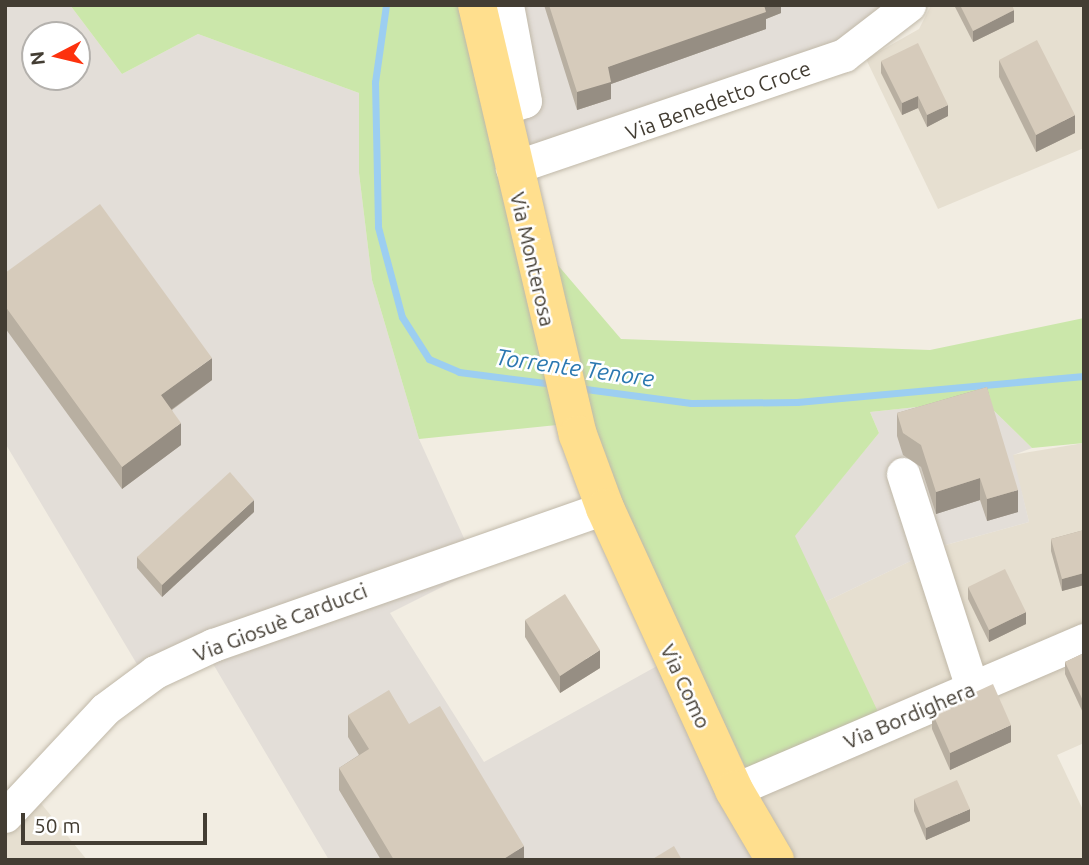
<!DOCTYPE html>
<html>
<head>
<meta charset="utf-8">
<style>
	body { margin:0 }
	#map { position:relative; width:1089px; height:865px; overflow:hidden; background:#f2ede2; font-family:Ubuntu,sans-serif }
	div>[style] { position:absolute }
	.residential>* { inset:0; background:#e6dfd0 }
	.industrial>* { inset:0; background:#e3ded8 }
	.green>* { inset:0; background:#cbe7aa }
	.stream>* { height:7px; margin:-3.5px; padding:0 3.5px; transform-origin:3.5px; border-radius:3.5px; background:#9ccef1 }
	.roads { filter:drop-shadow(0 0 2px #c0b8a8) drop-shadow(0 0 2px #c0b8a8) }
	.minor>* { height:33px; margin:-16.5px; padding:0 16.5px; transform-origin:16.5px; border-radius:16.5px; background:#fff }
	.major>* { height:38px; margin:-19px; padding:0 19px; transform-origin:19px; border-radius:19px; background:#ffdf8e }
	.wall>* { inset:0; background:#b8afa1 }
	.shaded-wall>* { inset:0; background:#968e83 }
	.building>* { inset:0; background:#d6cbbb }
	span { translate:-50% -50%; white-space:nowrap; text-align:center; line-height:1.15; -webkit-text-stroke:5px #fff; paint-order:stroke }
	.street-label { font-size:21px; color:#433d33 }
	.water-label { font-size:23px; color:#2b78b0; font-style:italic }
	.frame { position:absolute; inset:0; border:7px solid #433d33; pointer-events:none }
	.north { position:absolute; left:21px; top:21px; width:70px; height:70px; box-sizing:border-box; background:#fff; border:2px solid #b4b1ad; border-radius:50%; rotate:263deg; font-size:19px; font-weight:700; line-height:28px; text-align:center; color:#433d33 }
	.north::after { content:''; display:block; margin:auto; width:24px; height:32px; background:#fd320e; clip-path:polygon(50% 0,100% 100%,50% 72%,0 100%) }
	.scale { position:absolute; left:21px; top:813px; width:186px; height:32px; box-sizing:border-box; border:4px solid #433d33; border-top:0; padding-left:9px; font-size:21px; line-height:24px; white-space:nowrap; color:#433d33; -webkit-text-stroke:5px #fff; paint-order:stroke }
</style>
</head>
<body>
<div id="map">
	<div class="residential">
		<div style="clip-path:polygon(931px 5px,1084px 5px,1084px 148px,938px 209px,866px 59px,919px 29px)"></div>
		<div style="clip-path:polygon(1084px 443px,1084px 743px,1057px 755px,1084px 812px,1084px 860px,754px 860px,722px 793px,884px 726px,825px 602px,942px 546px,1029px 522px,1012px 455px)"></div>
		<div style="clip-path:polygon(35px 796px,87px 860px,5px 860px,5px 828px)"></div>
	</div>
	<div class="industrial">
		<div style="clip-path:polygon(evenodd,5px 5px,70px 5px,122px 74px,198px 34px,359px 93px,359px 173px,372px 280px,419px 439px,478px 569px,390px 613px,484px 762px,657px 666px,753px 860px,329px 860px,206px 652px,150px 686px,5px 443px,5px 5px,35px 35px,77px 35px,77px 77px,35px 77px,35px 35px)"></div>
		<div style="clip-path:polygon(458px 5px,884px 5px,840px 44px,494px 159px)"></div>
		<div style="clip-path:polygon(983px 400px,1032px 448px,1013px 455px,1029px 522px,942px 546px,825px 602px,794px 536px,879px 433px,870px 412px)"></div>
	</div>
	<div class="green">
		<div style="clip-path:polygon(70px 5px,458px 5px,557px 425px,419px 439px,372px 280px,359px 173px,359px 93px,198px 34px,122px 74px)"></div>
		<div style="clip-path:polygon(550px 256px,621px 339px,930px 350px,1084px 318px,1084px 443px,1032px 448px,983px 400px,870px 412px,879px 433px,795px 536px,879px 714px,746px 769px,619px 500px,583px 401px)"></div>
	</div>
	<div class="stream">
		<div style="left:386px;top:5px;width:78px;rotate:98.1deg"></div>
		<div style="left:375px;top:82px;width:145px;rotate:88.8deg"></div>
		<div style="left:378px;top:227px;width:93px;rotate:75.1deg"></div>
		<div style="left:402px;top:317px;width:50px;rotate:57.3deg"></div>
		<div style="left:429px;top:359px;width:33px;rotate:23deg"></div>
		<div style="left:459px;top:372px;width:95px;rotate:7.3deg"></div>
		<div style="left:578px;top:388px;width:114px;rotate:7.6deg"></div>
		<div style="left:691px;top:403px;width:106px;rotate:-0.5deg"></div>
		<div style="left:797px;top:402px;width:288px;rotate:-5.2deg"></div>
	</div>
	<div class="roads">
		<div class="minor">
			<div style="left:500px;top:109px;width:26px;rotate:-18deg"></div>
			<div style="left:525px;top:101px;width:98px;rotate:-100.6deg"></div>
			<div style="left:512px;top:168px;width:351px;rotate:-18.8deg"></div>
			<div style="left:844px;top:55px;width:82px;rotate:-37.6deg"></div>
			<div style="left:903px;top:474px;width:225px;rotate:72.1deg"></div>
			<div style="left:734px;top:790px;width:381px;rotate:-23.2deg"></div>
			<div style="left:5px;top:816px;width:146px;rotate:-46.9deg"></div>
			<div style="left:105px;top:709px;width:62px;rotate:-36.5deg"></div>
			<div style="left:155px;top:672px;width:64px;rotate:-25deg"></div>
			<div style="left:213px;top:645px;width:415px;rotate:-19.3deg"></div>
		</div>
		<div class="major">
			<div style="left:477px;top:5px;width:442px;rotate:76.8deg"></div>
			<div style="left:578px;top:435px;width:78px;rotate:69.7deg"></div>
			<div style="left:605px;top:508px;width:310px;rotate:65.4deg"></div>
			<div style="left:734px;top:790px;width:81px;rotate:59.6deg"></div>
		</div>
	</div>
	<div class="wall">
		<div style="clip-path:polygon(544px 5px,781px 5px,781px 13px,766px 19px,766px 29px,611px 84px,611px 99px,577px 110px)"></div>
		<div style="clip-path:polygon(954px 5px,1012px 5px,1014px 22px,973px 42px)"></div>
		<div style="clip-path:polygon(999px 60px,1075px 133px,1036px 152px,999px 77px)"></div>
		<div style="clip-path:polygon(881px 61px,948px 116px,927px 127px,918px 108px,902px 115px,881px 73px)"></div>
		<div style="clip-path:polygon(5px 273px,212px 380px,172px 410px,181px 445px,122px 489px,5px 328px)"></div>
		<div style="clip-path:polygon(987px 387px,1018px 512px,987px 521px,980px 500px,936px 514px,921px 467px,903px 455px,897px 436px,897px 413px)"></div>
		<div style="clip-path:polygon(254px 512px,162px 597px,137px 568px,137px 557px)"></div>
		<div style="clip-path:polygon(1084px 530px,1084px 585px,1062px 591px,1051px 551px,1051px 539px)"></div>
		<div style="clip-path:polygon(968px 587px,1026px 624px,989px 642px,968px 599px)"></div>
		<div style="clip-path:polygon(525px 620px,600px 668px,560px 693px,525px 637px)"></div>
		<div style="clip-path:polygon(1084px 653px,1084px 715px,1065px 674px,1065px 662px)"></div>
		<div style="clip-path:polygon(932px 712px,1011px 742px,950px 770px,932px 729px)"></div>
		<div style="clip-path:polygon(348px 715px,409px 724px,524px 860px,381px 860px,339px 790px,339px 768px,359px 755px,348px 737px)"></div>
		<div style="clip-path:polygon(914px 799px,970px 821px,926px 840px,914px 811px)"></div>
	</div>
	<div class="shaded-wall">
		<div style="clip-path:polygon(763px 5px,781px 5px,781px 13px,766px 19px,766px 29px,611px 84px,611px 99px,577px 110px,577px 92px,608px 67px)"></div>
		<div style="clip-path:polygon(1014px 10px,1014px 22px,973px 42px,973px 31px)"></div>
		<div style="clip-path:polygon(918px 96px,918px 108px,902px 115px,902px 103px)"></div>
		<div style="clip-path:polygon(948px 105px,948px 116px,927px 127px,927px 115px)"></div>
		<div style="clip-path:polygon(1075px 115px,1075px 133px,1036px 152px,1036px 135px)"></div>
		<div style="clip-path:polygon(212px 358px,212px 380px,161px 417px,161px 395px)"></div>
		<div style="clip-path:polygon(181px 423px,181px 445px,122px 489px,122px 467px)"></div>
		<div style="clip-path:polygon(980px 478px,980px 500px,936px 514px,936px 492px)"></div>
		<div style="clip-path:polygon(1018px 490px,1018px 512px,987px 521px,987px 499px)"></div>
		<div style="clip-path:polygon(254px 500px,254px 512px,162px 597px,162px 585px)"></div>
		<div style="clip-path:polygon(1084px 573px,1084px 585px,1062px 591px,1062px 579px)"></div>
		<div style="clip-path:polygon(1026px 612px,1026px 624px,989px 642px,989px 630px)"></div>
		<div style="clip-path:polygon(600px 650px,600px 668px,560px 693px,560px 676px)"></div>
		<div style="clip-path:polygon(1011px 725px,1011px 742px,950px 770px,950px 753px)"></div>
		<div style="clip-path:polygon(970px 809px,970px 821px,926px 840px,926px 828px)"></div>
		<div style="clip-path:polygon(524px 846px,524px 860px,502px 860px)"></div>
	</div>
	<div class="building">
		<div style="clip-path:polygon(549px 5px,764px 5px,766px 12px,608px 67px,611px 82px,577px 92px)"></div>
		<div style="clip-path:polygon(960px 5px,1012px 5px,1014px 10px,973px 31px)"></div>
		<div style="clip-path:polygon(1037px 40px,1075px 115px,1036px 135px,999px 60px)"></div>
		<div style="clip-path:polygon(918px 43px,948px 105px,927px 115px,918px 96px,902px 103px,881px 61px)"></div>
		<div style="clip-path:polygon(100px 204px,212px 358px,161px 395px,181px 423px,122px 467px,5px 306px,5px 273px)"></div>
		<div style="clip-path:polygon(987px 387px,1018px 490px,987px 499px,980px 478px,936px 492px,921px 445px,903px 433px,897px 413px)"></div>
		<div style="clip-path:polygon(230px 472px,254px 500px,162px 585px,137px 557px)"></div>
		<div style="clip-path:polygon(1084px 530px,1084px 573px,1062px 579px,1051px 539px)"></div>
		<div style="clip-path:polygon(1005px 569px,1026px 612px,989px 630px,968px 587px)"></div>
		<div style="clip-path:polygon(565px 594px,600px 650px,560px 676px,525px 620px)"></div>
		<div style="clip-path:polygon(1084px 653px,1084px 703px,1065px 662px)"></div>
		<div style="clip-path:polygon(993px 684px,1011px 725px,950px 753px,932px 712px)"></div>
		<div style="clip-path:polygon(389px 690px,409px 724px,440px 706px,524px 846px,502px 860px,394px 860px,339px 768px,369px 749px,348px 715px)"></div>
		<div style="clip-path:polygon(957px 780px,970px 809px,926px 828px,914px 799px)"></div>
		<div style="clip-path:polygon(674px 846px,682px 860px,651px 860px)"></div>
	</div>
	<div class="street-label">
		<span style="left:718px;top:100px;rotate:-20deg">Via Benedetto Croce</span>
		<span style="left:533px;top:259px;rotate:77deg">Via Monterosa</span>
		<span style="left:280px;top:622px;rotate:-21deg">Via Giosuè Carducci</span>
		<span style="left:686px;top:686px;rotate:65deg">Via Como</span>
		<span style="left:909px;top:715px;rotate:-23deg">Via Bordighera</span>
	</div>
	<div class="water-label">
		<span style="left:575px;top:368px;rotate:8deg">Torrente Tenore</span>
	</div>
	<div class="frame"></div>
	<div class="north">N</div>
	<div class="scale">50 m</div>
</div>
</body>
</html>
